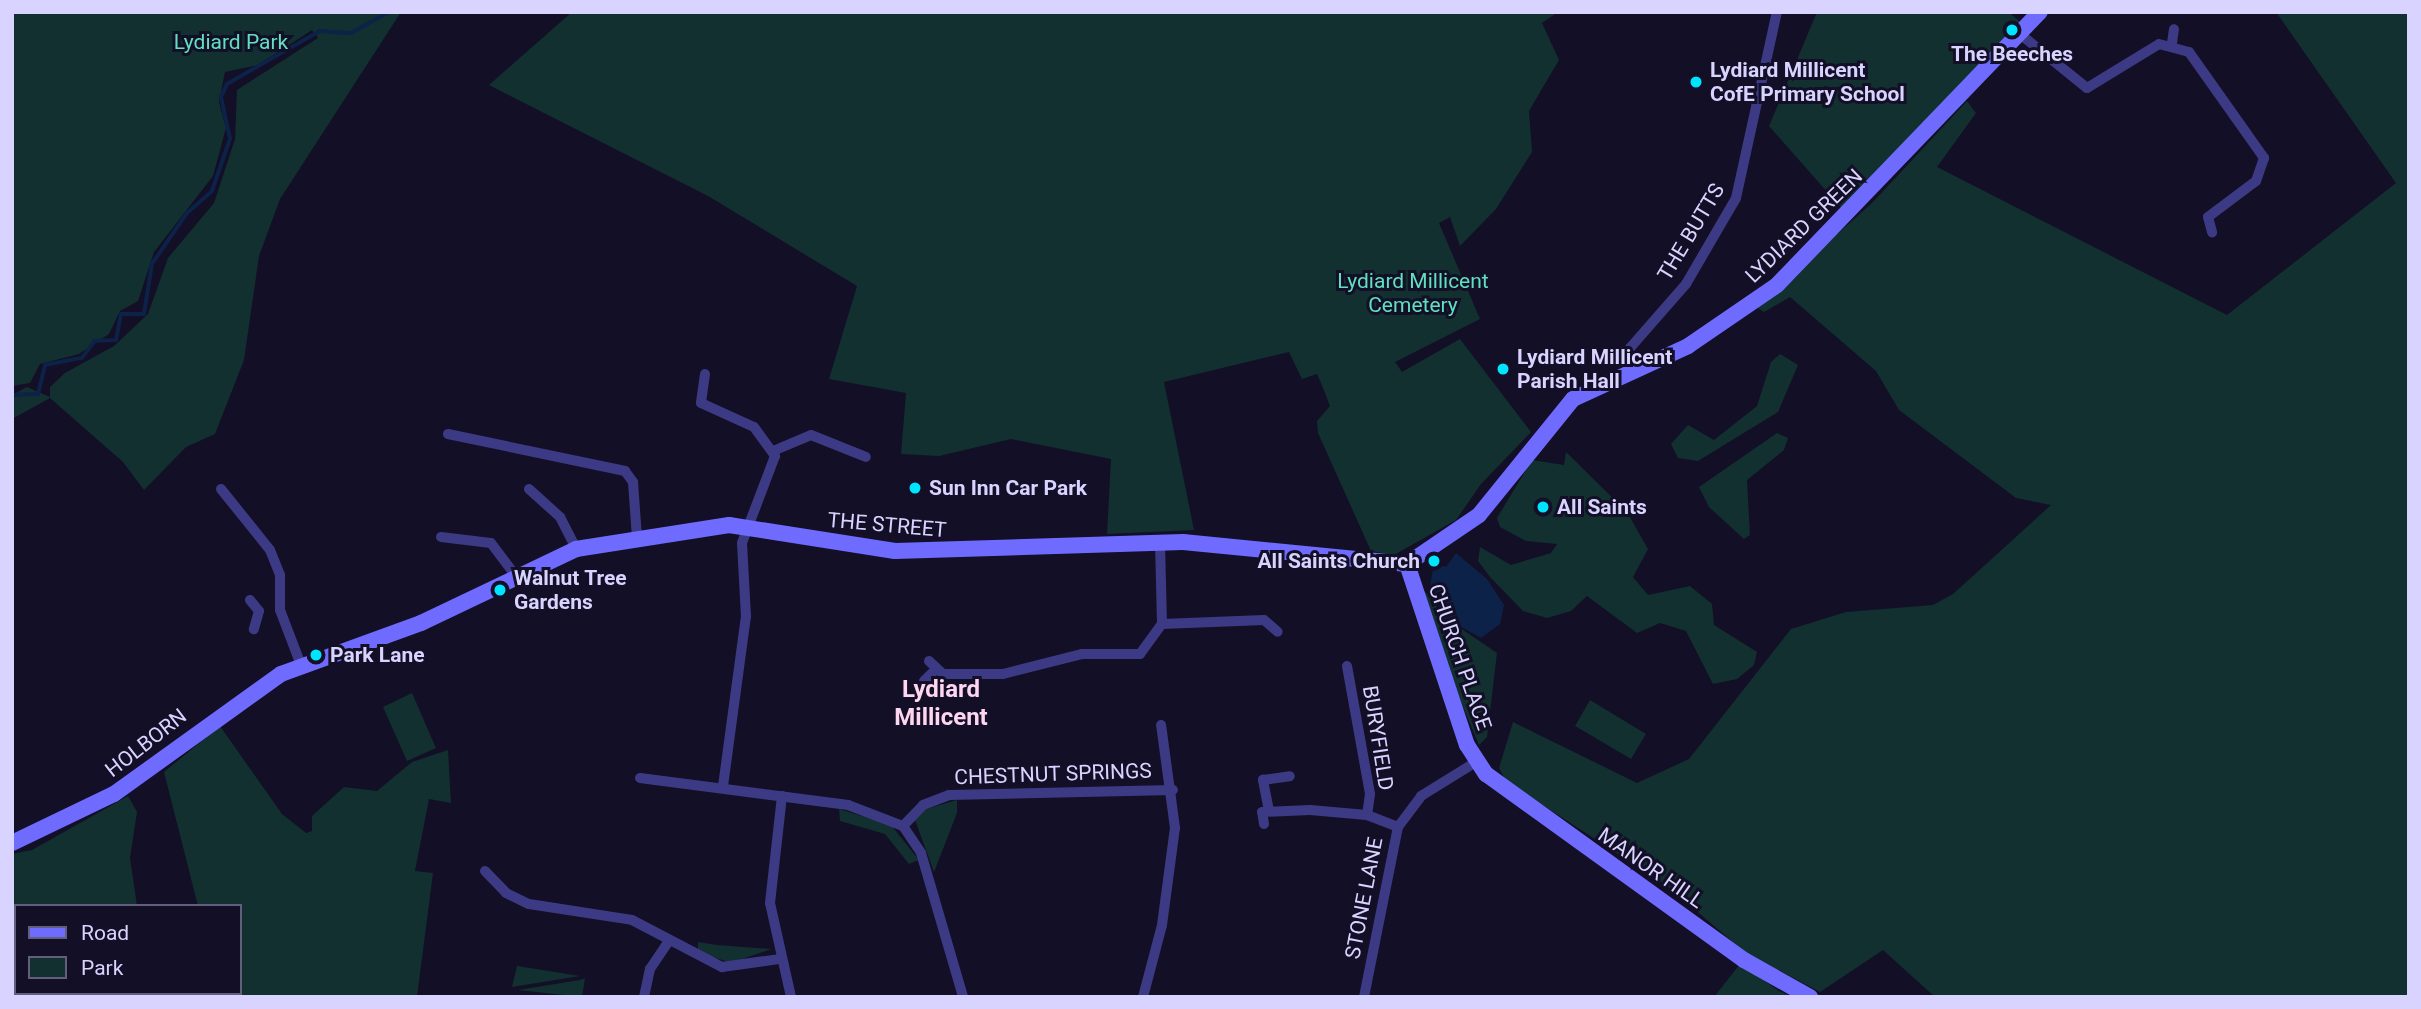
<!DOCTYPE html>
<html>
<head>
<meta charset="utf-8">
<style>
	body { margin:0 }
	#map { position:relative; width:2421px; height:1009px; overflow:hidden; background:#130f26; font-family:Roboto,sans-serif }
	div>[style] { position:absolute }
	.green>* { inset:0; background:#12302f }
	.water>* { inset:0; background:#0c2248 }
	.stream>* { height:3.5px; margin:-1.75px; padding:0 1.75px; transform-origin:1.75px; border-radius:1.75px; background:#0c2248 }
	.street>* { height:10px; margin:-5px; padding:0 5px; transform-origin:5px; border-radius:5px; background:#3d3a85 }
	.secondary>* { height:16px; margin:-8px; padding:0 8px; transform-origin:8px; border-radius:8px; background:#6f6bff }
	.dots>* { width:19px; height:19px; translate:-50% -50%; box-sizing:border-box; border:4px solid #130f26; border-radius:50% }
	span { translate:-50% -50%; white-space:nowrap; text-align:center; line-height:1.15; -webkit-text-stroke:6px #130f26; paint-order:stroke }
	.park-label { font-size:21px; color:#5fe0c0 }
	.poi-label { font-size:21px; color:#d9d4ff; font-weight:700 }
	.left { translate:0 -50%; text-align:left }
	.right { translate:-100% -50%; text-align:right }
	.street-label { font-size:21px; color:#d9d4ff }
	.quarter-label { font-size:24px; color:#ffd6f0; font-weight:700 }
	.frame { position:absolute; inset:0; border:14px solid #d9d4ff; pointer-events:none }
	.legend { position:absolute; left:14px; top:904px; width:228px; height:91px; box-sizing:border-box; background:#130f26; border:2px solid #625e7d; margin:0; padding:9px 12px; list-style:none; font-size:21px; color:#d9d4ff }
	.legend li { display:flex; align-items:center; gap:14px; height:35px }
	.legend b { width:35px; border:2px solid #625e7d }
</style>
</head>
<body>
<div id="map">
	<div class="green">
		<div style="clip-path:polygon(12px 12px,401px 12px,280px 199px,259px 256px,244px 360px,215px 434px,186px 447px,144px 490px,123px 462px,50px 398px,12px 419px,12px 395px,27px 387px,50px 397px,50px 387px,65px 373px,114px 346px,148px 314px,168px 258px,214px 203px,235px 139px,237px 90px,318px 38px,312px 30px,258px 65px,225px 72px,219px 102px,226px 128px,213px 176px,154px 252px,138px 301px,120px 311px,109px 334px,79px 354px,40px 364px,30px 383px,12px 386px)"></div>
		<div style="clip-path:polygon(572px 12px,1558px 12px,1542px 23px,1559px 60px,1529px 111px,1532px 152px,1496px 209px,1460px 246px,1450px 217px,1439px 223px,1480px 319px,1395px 362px,1402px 372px,1460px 339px,1531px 432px,1481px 484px,1456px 520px,1394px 555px,1371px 551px,1318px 433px,1317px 421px,1330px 406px,1321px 383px,1317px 374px,1302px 379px,1289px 352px,1164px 382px,1194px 530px,1107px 534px,1111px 459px,1011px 439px,939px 456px,901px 454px,906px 393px,829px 379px,857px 286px,708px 196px,489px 85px)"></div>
		<div style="clip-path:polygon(1817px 12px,2009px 12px,2021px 23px,1844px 211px,1769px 126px)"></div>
		<div style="clip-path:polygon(2276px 12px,2409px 12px,2409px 997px,1935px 997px,1883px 950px,1820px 992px,1746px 953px,1667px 886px,1506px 781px,1499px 768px,1513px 722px,1637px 783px,1689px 759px,1791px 629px,1846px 612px,1933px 605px,1953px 594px,2051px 505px,2016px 498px,1899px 410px,1876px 371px,1790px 297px,1764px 312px,1756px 307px,1873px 202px,1967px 101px,1976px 113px,1937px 167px,2227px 315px,2396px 183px)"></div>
		<div style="clip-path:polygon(1780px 354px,1798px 365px,1778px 412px,1698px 461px,1678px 458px,1671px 444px,1688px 425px,1714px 440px,1757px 406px,1771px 362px)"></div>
		<div style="clip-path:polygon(1777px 433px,1788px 438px,1784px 450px,1747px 480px,1750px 535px,1744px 539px,1709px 507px,1699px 487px)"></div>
		<div style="clip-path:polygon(1566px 452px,1627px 512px,1648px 549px,1633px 577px,1648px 595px,1690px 586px,1712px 604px,1714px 625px,1757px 652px,1754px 665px,1737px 679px,1713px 684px,1686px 631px,1660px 623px,1637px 633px,1587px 596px,1571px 611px,1547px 618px,1523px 611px,1490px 577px,1478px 561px,1480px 547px,1511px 565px,1551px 553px,1557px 544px,1526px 541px,1500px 527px,1497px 518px,1532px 460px,1564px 465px)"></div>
		<div style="clip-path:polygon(1422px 588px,1447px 619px,1497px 653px,1487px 737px,1479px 745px,1431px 630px)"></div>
		<div style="clip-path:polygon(412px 693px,436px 748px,407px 761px,383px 707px)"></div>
		<div style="clip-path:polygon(1590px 700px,1646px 734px,1631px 759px,1575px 726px)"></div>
		<div style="clip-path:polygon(220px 726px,282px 814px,306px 833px,312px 831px,312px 816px,344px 787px,377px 791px,412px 762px,448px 750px,451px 803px,429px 799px,415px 871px,433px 873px,417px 997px,214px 997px,240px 993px,240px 906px,198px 906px,164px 772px)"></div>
		<div style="clip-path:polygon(128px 796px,137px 812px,130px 858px,137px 906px,16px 906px,16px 993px,148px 997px,12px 997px,12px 854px,32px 850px)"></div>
		<div style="clip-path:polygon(957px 800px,957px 813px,934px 872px,915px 820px,926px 809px)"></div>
		<div style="clip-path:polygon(839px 809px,891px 825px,919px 860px,909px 864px,885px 834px,840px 821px)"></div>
		<div style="clip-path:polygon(698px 942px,717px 945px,771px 949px,731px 963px,698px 952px)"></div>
		<div style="clip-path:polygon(1740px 964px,1779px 991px,1793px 997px,1714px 997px)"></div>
		<div style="clip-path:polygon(517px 966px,580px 976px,512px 987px)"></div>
		<div style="clip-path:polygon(585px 978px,582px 997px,518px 990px,580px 980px)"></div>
	</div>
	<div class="water">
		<div style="clip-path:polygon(1456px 553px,1487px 579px,1504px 605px,1500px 624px,1481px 638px,1447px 619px,1429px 592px,1434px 563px,1446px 567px)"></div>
	</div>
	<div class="stream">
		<div style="left:12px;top:395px;width:26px;rotate:-2deg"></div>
		<div style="left:38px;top:394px;width:30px;rotate:-76deg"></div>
		<div style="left:45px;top:365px;width:38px;rotate:-11deg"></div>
		<div style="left:82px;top:358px;width:21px;rotate:-53deg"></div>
		<div style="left:95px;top:341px;width:21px;rotate:-3deg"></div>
		<div style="left:116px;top:340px;width:26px;rotate:-79deg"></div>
		<div style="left:121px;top:314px;width:23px"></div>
		<div style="left:144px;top:314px;width:51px;rotate:-80.9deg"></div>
		<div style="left:152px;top:264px;width:62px;rotate:-55.5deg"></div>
		<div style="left:187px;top:213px;width:33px;rotate:-41deg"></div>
		<div style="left:212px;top:191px;width:55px;rotate:-70.9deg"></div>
		<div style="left:230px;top:139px;width:43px;rotate:-102.1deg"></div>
		<div style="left:221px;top:97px;width:14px;rotate:-65deg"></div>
		<div style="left:227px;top:84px;width:107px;rotate:-29.7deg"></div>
		<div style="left:320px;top:31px;width:31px;rotate:4deg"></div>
		<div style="left:351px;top:33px;width:43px;rotate:-28.9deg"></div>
	</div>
	<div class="street">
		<div style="left:2020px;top:34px;width:86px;rotate:38.9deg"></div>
		<div style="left:2087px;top:88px;width:84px;rotate:-31.4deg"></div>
		<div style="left:2159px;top:44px;width:31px;rotate:15deg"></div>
		<div style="left:2189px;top:52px;width:130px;rotate:54.7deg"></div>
		<div style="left:2264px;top:158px;width:24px;rotate:109deg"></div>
		<div style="left:2256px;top:181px;width:60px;rotate:143.1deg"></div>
		<div style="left:2208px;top:217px;width:16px;rotate:75deg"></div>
		<div style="left:2172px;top:43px;width:14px;rotate:-82deg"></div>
		<div style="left:705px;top:374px;width:29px;rotate:98deg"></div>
		<div style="left:701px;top:403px;width:58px;rotate:24.4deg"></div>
		<div style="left:754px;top:427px;width:36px;rotate:54deg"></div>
		<div style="left:775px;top:456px;width:93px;rotate:110.8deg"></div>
		<div style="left:742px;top:543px;width:73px;rotate:86.9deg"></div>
		<div style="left:746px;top:616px;width:172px;rotate:97.7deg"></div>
		<div style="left:1630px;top:374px;width:26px;rotate:-90deg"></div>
		<div style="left:1630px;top:348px;width:85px;rotate:-48.8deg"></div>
		<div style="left:1686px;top:284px;width:99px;rotate:-59.8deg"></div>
		<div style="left:1736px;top:198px;width:190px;rotate:-77.6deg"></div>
		<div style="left:448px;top:434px;width:181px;rotate:11.8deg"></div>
		<div style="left:625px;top:471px;width:14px;rotate:54deg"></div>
		<div style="left:633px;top:482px;width:56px;rotate:85.9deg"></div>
		<div style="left:773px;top:451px;width:41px;rotate:-22.8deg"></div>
		<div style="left:811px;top:435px;width:59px;rotate:21.8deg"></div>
		<div style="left:221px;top:489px;width:78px;rotate:51.2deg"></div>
		<div style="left:270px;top:550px;width:27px;rotate:68deg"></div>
		<div style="left:280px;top:575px;width:35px;rotate:90deg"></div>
		<div style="left:280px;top:610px;width:59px;rotate:69.1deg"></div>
		<div style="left:529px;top:489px;width:42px;rotate:42.1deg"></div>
		<div style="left:560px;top:517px;width:36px;rotate:63deg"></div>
		<div style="left:441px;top:537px;width:50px;rotate:6.8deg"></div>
		<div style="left:491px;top:543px;width:40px;rotate:53deg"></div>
		<div style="left:250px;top:600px;width:14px;rotate:51deg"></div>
		<div style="left:259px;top:611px;width:19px;rotate:106deg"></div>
		<div style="left:1162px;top:624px;width:102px;rotate:-2.2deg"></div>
		<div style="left:1264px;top:620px;width:18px;rotate:41deg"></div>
		<div style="left:929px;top:661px;width:19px;rotate:43deg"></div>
		<div style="left:943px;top:674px;width:60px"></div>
		<div style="left:1003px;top:674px;width:81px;rotate:-14.2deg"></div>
		<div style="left:1082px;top:654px;width:58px"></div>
		<div style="left:1140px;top:654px;width:37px;rotate:-54deg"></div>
		<div style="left:1162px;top:624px;width:82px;rotate:-91.4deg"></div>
		<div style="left:1347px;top:666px;width:130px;rotate:79.8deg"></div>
		<div style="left:1370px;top:794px;width:21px;rotate:98deg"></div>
		<div style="left:924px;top:681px;width:16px;rotate:-45deg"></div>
		<div style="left:640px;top:778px;width:210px;rotate:7.4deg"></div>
		<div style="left:848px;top:805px;width:59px;rotate:20.9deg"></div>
		<div style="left:903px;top:826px;width:32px;rotate:56deg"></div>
		<div style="left:921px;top:853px;width:150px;rotate:73.7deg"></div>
		<div style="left:782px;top:796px;width:108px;rotate:96.4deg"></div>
		<div style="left:770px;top:903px;width:96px;rotate:77.4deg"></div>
		<div style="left:1269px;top:811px;width:32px;rotate:-101deg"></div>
		<div style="left:1263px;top:780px;width:27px;rotate:-8deg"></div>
		<div style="left:1264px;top:824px;width:12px;rotate:-99deg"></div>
		<div style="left:1262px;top:812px;width:48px;rotate:-2.4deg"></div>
		<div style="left:1310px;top:810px;width:57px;rotate:5deg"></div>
		<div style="left:1367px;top:815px;width:33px;rotate:21deg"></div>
		<div style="left:903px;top:826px;width:29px;rotate:-46deg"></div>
		<div style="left:923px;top:805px;width:28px;rotate:-21deg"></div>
		<div style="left:949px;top:795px;width:224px;rotate:-1.3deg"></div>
		<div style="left:485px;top:871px;width:30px;rotate:46deg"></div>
		<div style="left:506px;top:893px;width:25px;rotate:26deg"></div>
		<div style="left:529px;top:904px;width:104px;rotate:8.8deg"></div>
		<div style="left:632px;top:920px;width:102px;rotate:27.6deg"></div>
		<div style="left:722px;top:967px;width:59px;rotate:-7.9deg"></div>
		<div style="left:644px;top:997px;width:29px;rotate:-78deg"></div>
		<div style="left:650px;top:969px;width:34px;rotate:-56deg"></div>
		<div style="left:1143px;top:997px;width:74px;rotate:-75.2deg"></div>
		<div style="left:1162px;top:925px;width:98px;rotate:-82.4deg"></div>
		<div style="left:1175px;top:828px;width:104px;rotate:-97.7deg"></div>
		<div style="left:1364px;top:997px;width:173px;rotate:-78.7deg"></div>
		<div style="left:1398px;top:827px;width:39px;rotate:-53deg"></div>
		<div style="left:1421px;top:796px;width:65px;rotate:-31.7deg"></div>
	</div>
	<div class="secondary">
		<div style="left:1407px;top:564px;width:191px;rotate:71.7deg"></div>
		<div style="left:1467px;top:745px;width:35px;rotate:57deg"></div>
		<div style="left:1486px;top:774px;width:318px;rotate:35.8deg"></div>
		<div style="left:1744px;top:960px;width:76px;rotate:29.3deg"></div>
		<div style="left:12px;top:843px;width:113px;rotate:-25.7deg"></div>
		<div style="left:114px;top:794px;width:206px;rotate:-35.7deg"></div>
		<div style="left:281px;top:674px;width:149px;rotate:-20deg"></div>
		<div style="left:421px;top:623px;width:172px;rotate:-25.5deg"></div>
		<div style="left:576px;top:549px;width:155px;rotate:-8.9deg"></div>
		<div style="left:729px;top:525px;width:168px;rotate:8.9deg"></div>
		<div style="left:895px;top:551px;width:288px;rotate:-1.8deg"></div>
		<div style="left:1183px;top:542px;width:225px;rotate:5.6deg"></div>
		<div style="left:1407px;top:564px;width:87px;rotate:-34.2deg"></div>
		<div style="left:1479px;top:515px;width:149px;rotate:-51deg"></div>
		<div style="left:1573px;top:399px;width:127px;rotate:-24.7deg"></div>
		<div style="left:1688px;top:346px;width:108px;rotate:-34.4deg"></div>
		<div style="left:1777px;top:285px;width:379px;rotate:-46.1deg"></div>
	</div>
	<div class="dots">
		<div style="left:2012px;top:30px;background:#00e5ff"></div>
		<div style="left:1696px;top:82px;background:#00e5ff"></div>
		<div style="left:1503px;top:369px;background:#00e5ff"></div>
		<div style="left:915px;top:488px;background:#00e5ff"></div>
		<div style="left:1543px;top:507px;background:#00e5ff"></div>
		<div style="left:1434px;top:561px;background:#00e5ff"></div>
		<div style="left:500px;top:590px;background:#00e5ff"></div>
		<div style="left:316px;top:655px;background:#00e5ff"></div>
	</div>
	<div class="park-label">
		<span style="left:231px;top:42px">Lydiard Park</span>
		<span style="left:1413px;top:293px">Lydiard Millicent<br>Cemetery</span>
	</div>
	<div class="poi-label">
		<span style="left:2012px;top:54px">The Beeches</span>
		<span class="left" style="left:1710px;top:82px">Lydiard Millicent<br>CofE Primary School</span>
		<span class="left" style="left:1517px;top:369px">Lydiard Millicent<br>Parish Hall</span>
		<span class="left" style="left:929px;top:488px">Sun Inn Car Park</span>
		<span class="left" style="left:1557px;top:507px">All Saints</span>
		<span class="right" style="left:1420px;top:561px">All Saints Church</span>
		<span class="left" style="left:514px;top:590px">Walnut Tree<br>Gardens</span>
		<span class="left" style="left:330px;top:655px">Park Lane</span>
	</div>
	<div class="street-label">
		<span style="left:1804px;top:226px;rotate:-44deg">LYDIARD GREEN</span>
		<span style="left:1691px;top:232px;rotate:-59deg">THE BUTTS</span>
		<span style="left:887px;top:525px;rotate:5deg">THE STREET</span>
		<span style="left:1460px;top:657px;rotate:71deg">CHURCH PLACE</span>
		<span style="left:1378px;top:738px;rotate:81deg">BURYFIELD</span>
		<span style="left:146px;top:743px;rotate:-38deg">HOLBORN</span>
		<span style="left:1053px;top:774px;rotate:-2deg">CHESTNUT SPRINGS</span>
		<span style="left:1651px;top:868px;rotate:35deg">MANOR HILL</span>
		<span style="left:1364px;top:898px;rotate:-79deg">STONE LANE</span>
	</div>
	<div class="quarter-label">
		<span style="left:941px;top:704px">Lydiard<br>Millicent</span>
	</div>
	<div class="frame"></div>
	<ul class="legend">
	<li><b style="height:9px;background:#6f6bff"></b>Road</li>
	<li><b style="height:19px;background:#12302f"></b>Park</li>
	</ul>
</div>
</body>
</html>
